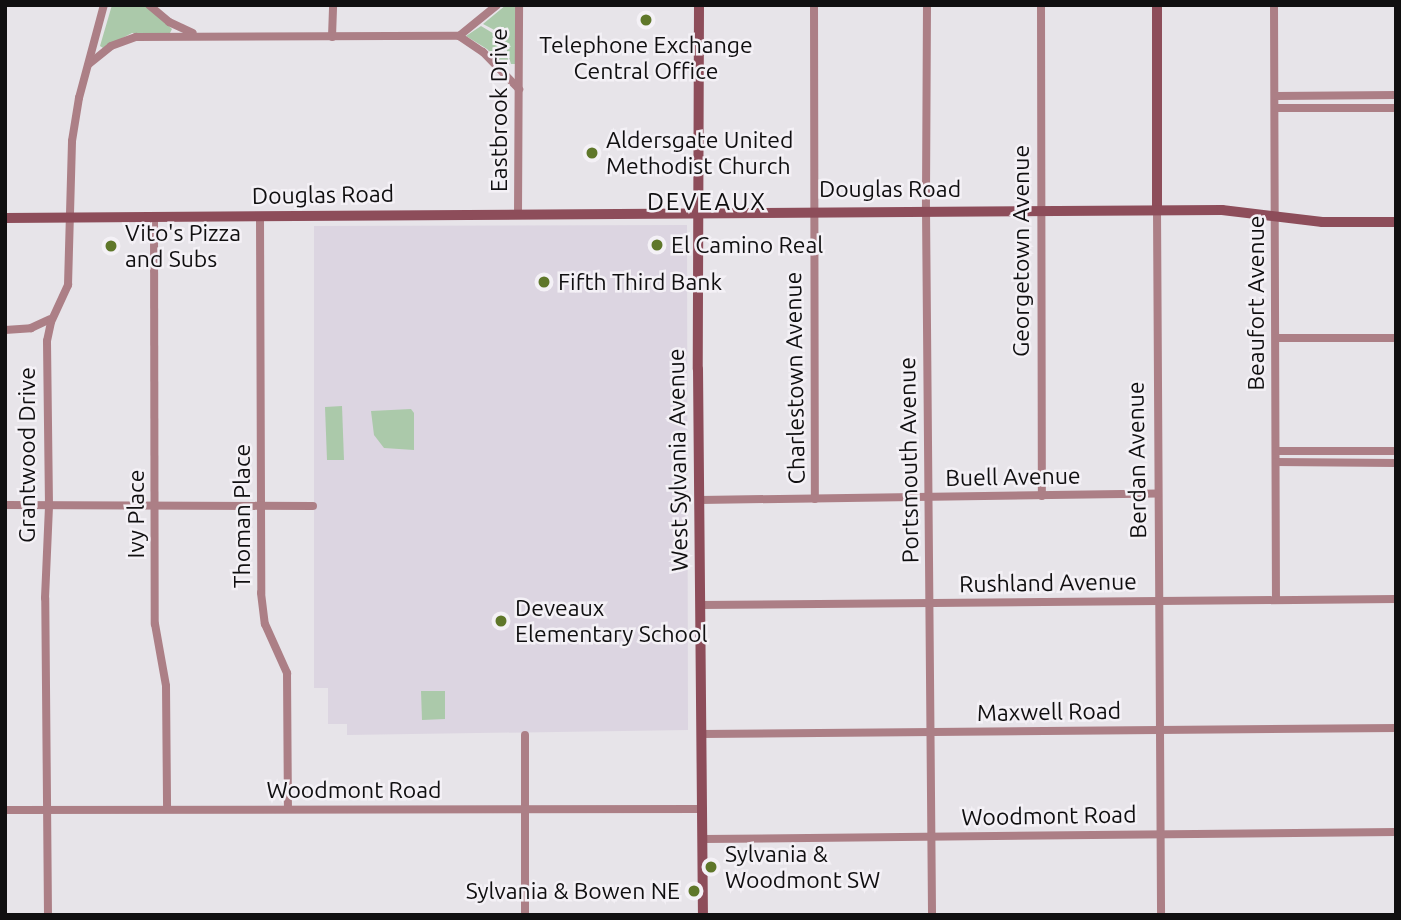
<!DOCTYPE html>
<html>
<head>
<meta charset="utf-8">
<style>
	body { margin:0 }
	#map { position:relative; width:1401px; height:920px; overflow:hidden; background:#e7e4e9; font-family:Ubuntu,sans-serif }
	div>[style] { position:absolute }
	.built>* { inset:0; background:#dcd5e1 }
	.green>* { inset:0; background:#abc9aa }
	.street>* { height:8px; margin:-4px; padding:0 4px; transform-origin:4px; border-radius:4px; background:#ac7f86 }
	.secondary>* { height:10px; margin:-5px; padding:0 5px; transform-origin:5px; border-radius:5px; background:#8d4d5a }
	.dots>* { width:19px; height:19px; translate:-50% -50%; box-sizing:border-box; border:4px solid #f4f1f6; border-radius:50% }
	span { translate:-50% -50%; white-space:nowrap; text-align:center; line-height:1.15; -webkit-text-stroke:5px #f4f1f6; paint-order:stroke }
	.poi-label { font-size:23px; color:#100f10 }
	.left { translate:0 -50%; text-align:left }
	.right { translate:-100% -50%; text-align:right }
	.street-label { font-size:23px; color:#100f10 }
	.neighbourhood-label { font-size:24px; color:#100f10; letter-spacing:2px }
	.frame { position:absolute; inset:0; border:7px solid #100f10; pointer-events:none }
</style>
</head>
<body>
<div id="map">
	<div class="built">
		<div style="clip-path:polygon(687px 225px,688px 730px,347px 735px,347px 724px,328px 724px,328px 688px,314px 688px,314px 226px)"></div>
	</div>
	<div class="green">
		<div style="clip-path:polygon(112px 5px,146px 5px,172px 29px,170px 33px,132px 33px,103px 48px,100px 46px)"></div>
		<div style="clip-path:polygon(506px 5px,516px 5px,515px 64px,511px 64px,502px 34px,483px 24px)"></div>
		<div style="clip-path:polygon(481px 26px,501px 38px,510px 65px,504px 67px,487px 49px,466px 36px)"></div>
		<div style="clip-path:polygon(342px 406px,344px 460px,327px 460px,325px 407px)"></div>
		<div style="clip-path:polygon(411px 409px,414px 413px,414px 450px,384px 448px,374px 435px,371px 411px)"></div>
		<div style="clip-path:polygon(445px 691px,445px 719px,422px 720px,421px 691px)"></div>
	</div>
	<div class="street">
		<div style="left:149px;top:5px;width:26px;rotate:40deg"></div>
		<div style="left:169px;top:22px;width:26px;rotate:25deg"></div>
		<div style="left:814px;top:5px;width:494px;rotate:89.9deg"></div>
		<div style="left:927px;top:5px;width:204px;rotate:90.3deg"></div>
		<div style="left:926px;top:209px;width:706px;rotate:89.51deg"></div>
		<div style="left:1041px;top:5px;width:491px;rotate:89.9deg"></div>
		<div style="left:1274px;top:5px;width:595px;rotate:89.81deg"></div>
		<div style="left:459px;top:36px;width:49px;rotate:-39.2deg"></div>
		<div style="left:332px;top:37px;width:32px;rotate:-88deg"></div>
		<div style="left:89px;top:64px;width:28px;rotate:-39deg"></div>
		<div style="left:111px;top:46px;width:27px;rotate:-20deg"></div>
		<div style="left:136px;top:37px;width:323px;rotate:-0.2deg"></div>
		<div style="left:459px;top:36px;width:29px;rotate:34deg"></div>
		<div style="left:483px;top:52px;width:52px;rotate:45.8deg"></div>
		<div style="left:1276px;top:96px;width:120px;rotate:-0.5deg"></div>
		<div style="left:1276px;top:108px;width:120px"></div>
		<div style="left:1157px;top:210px;width:705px;rotate:89.67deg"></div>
		<div style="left:518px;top:214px;width:209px;rotate:-89.7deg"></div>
		<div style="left:260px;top:217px;width:376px;rotate:89.8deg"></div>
		<div style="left:261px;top:593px;width:31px;rotate:83deg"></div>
		<div style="left:265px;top:624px;width:54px;rotate:65.8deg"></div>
		<div style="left:287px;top:673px;width:136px;rotate:89.6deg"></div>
		<div style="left:154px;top:218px;width:406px;rotate:89.9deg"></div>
		<div style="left:155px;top:624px;width:63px;rotate:79.9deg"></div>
		<div style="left:166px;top:686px;width:123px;rotate:89.5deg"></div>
		<div style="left:5px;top:330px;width:26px;rotate:-4deg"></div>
		<div style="left:31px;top:328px;width:21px;rotate:-25deg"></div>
		<div style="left:1276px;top:338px;width:120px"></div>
		<div style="left:1276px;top:451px;width:120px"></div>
		<div style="left:1276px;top:462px;width:120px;rotate:0.5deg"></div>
		<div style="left:700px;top:500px;width:458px;rotate:-0.8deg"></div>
		<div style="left:5px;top:505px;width:308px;rotate:0.2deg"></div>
		<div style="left:701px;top:605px;width:695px;rotate:-0.49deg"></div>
		<div style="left:702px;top:734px;width:694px;rotate:-0.5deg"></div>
		<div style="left:525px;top:735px;width:180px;rotate:90deg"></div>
		<div style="left:5px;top:810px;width:698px;rotate:-0.08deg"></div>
		<div style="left:703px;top:839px;width:693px;rotate:-0.58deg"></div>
		<div style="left:48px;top:915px;width:317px;rotate:-90.5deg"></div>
		<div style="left:45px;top:598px;width:92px;rotate:-87.5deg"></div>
		<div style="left:49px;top:506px;width:165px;rotate:-90.7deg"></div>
		<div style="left:47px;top:341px;width:19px;rotate:-78deg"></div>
		<div style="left:51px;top:322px;width:41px;rotate:-65.3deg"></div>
		<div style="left:68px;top:285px;width:144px;rotate:-88.4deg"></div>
		<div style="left:72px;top:141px;width:44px;rotate:-80.8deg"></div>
		<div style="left:79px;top:98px;width:96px;rotate:-75deg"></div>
	</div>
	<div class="secondary">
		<div style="left:699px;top:5px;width:364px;rotate:90.2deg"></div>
		<div style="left:698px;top:369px;width:546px;rotate:89.48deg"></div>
		<div style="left:1157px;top:210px;width:205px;rotate:-90deg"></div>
		<div style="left:5px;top:218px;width:1217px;rotate:-0.38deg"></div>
		<div style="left:1222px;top:210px;width:101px;rotate:6.8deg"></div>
		<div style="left:1322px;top:222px;width:74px"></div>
	</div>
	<div class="dots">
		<div style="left:646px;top:20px;background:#5f772a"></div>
		<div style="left:592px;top:153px;background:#5f772a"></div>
		<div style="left:657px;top:245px;background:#5f772a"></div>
		<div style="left:111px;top:246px;background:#5f772a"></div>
		<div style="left:544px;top:282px;background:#5f772a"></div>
		<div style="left:501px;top:621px;background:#5f772a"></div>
		<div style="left:711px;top:867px;background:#5f772a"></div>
		<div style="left:694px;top:891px;background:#5f772a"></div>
	</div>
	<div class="poi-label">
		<span style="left:646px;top:58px">Telephone Exchange<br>Central Office</span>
		<span class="left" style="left:606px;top:153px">Aldersgate United<br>Methodist Church</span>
		<span class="left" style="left:125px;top:246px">Vito's Pizza<br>and Subs</span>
		<span class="left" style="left:671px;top:245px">El Camino Real</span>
		<span class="left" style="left:558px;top:282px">Fifth Third Bank</span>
		<span class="left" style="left:515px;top:621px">Deveaux<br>Elementary School</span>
		<span class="left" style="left:725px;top:867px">Sylvania &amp;<br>Woodmont SW</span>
		<span class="right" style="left:680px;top:891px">Sylvania &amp; Bowen NE</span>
	</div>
	<div class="street-label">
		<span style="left:499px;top:110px;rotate:-90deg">Eastbrook Drive</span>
		<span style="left:890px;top:189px">Douglas Road</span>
		<span style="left:323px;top:195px;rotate:-1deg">Douglas Road</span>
		<span style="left:1021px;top:251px;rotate:-90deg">Georgetown Avenue</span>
		<span style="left:1256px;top:303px;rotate:-90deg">Beaufort Avenue</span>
		<span style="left:795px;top:378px;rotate:-91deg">Charlestown Avenue</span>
		<span style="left:27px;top:455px;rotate:-90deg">Grantwood Drive</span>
		<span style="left:678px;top:460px;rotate:-91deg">West Sylvania Avenue</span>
		<span style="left:909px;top:460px;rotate:-91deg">Portsmouth Avenue</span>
		<span style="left:1137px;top:460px;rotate:-91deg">Berdan Avenue</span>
		<span style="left:1013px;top:477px;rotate:-1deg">Buell Avenue</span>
		<span style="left:136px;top:514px;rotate:-90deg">Ivy Place</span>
		<span style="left:242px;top:516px;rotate:-90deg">Thoman Place</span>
		<span style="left:1048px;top:583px;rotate:-1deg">Rushland Avenue</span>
		<span style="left:1049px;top:712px;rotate:-1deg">Maxwell Road</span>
		<span style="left:354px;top:790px">Woodmont Road</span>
		<span style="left:1049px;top:816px;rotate:-1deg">Woodmont Road</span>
	</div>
	<div class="neighbourhood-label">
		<span style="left:707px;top:202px">DEVEAUX</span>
	</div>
	<div class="frame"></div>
</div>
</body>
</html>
